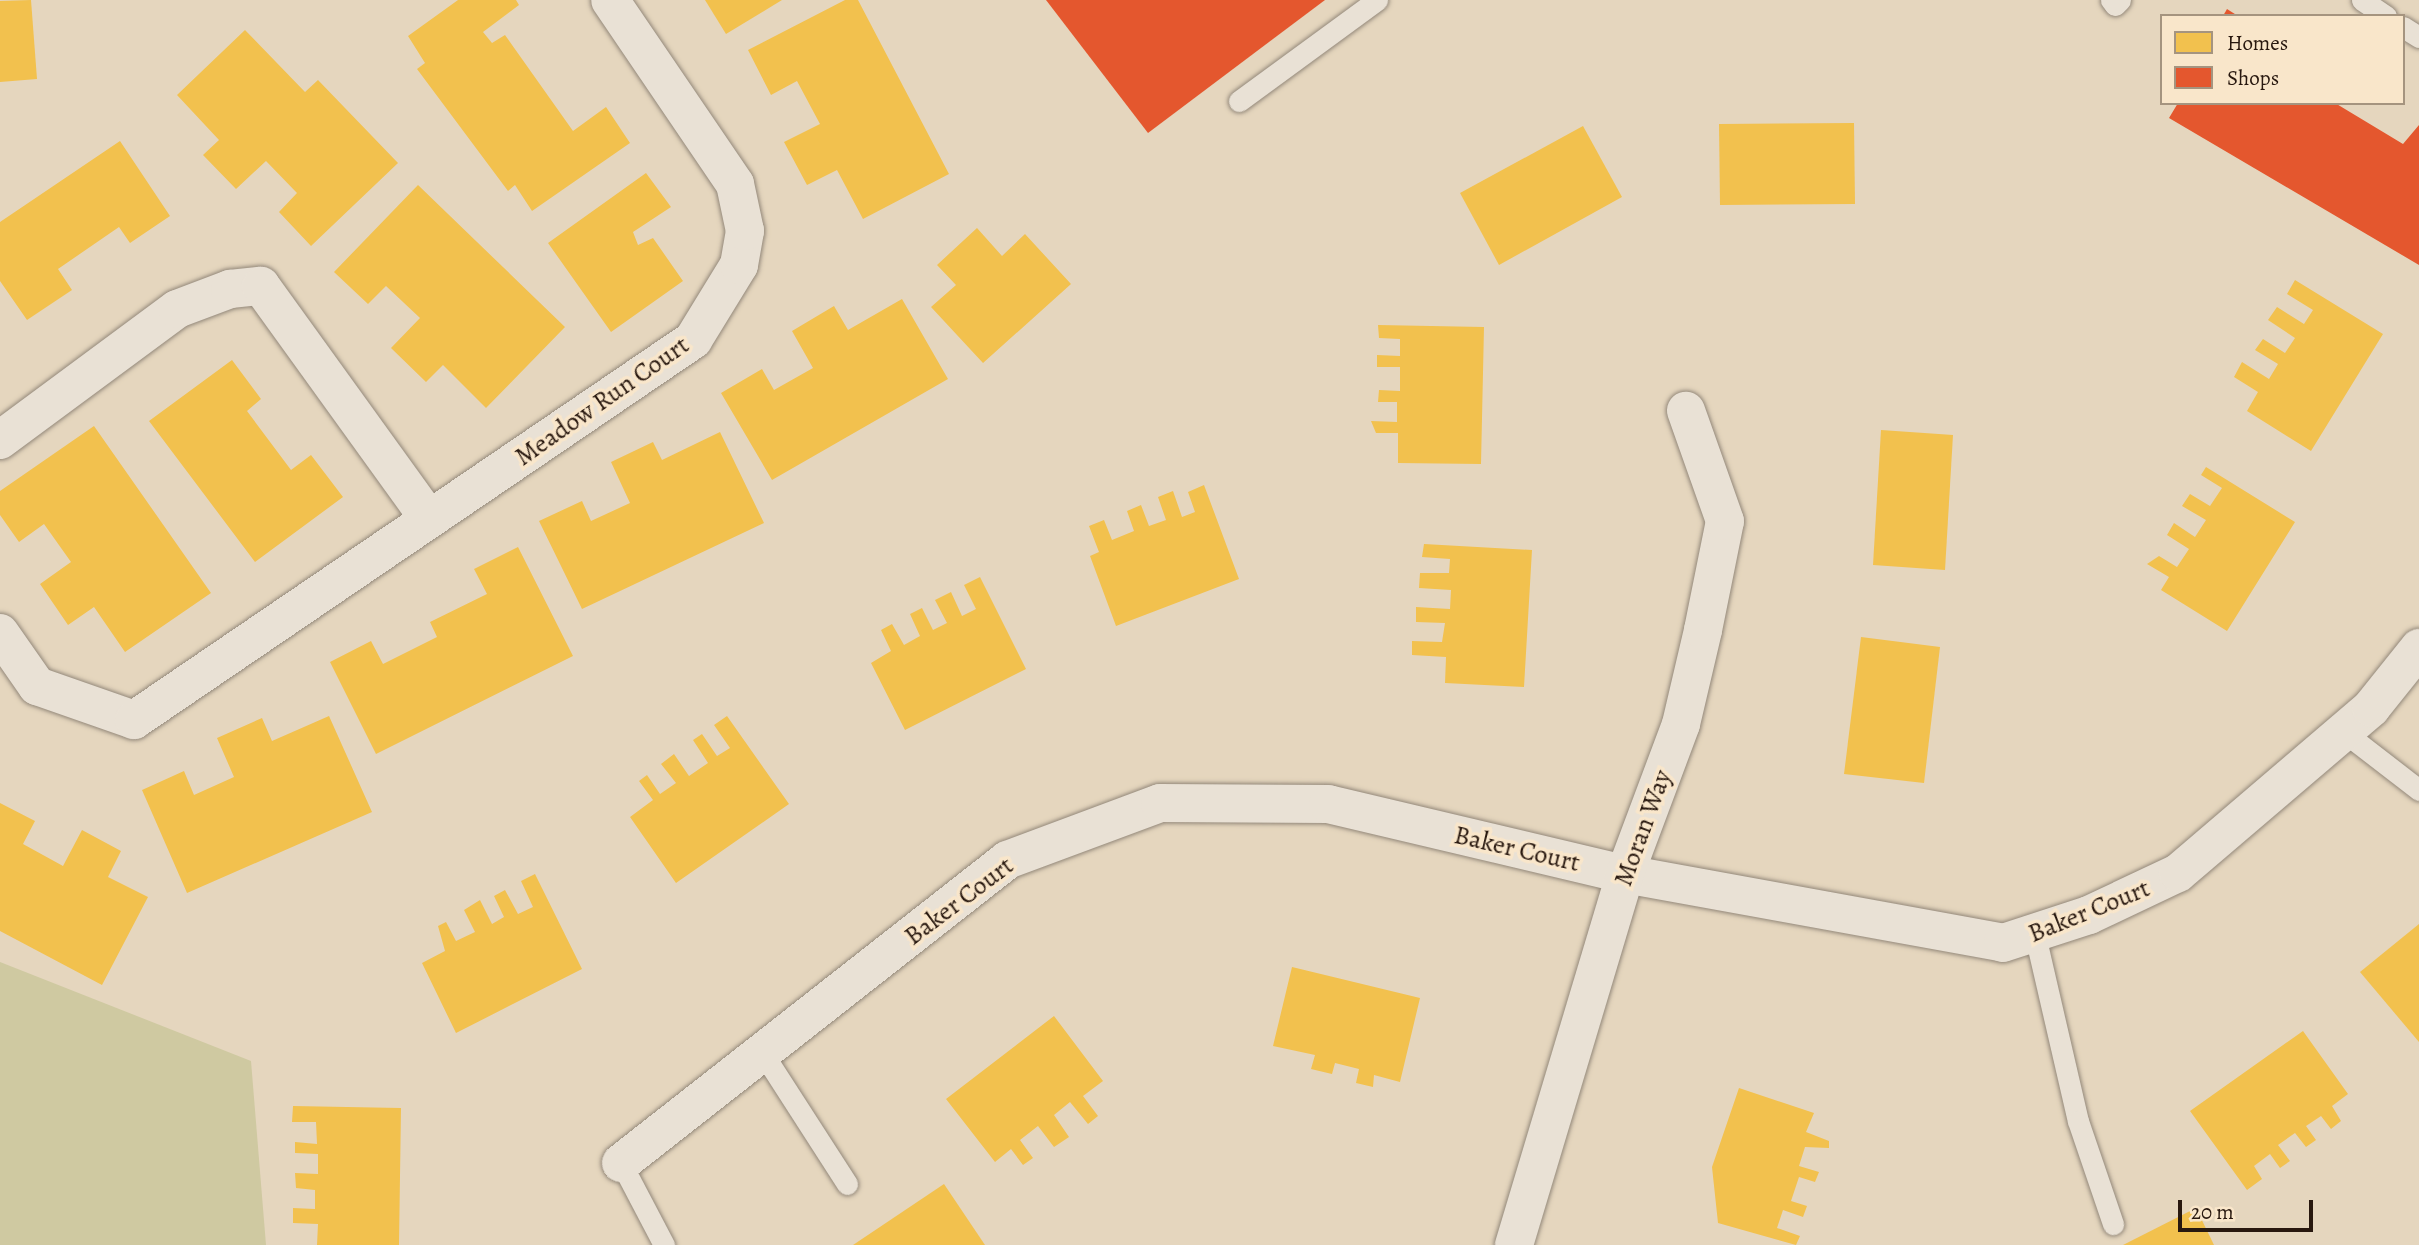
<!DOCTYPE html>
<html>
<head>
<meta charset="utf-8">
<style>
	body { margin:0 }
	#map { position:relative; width:2419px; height:1245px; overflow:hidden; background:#e5d6be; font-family:Alegreya,serif }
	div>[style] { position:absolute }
	.green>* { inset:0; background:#cfc9a1 }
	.homes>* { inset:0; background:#f2c14e }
	.shops>* { inset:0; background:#e4572e }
	.roads { filter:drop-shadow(0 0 2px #93887a) drop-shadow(0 0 2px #93887a) }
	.service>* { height:21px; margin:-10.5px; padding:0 10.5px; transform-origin:10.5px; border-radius:10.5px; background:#e9e1d5 }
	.minor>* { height:38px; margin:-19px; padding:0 19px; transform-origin:19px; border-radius:19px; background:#e9e1d5 }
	span { translate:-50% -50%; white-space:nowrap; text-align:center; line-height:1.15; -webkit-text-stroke:7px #f9e6ca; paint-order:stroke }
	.street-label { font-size:26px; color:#28180f }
	.legend { position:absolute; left:2160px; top:14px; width:245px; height:91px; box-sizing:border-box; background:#f9e6ca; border:2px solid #a5947f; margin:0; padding:9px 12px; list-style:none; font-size:21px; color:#28180f }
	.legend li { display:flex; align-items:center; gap:14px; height:35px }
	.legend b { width:35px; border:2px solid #a5947f }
	.scale { position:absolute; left:2178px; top:1200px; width:135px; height:32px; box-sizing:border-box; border:4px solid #28180f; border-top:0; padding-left:9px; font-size:21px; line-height:24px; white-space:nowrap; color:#28180f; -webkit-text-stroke:5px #f9e6ca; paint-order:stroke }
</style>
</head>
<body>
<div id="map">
	<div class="green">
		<div style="clip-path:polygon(0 962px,251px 1061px,266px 1245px,0 1245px)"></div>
	</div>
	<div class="homes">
		<div style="clip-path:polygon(31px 0,37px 79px,0 82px,0 1px)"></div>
		<div style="clip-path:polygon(458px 0,516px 0,519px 5px,483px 32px,492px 43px,505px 35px,573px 131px,606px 107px,630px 143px,532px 211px,515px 185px,508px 191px,417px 69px,425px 63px,408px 36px)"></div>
		<div style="clip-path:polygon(705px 0,782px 0,726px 34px)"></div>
		<div style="clip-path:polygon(845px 0,858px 0,949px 174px,863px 219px,837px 170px,807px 185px,784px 142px,820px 124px,797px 81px,771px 95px,748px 50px)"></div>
		<div style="clip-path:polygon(245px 30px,305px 92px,318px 80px,398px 163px,311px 246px,279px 212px,297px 193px,266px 161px,236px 189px,203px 155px,219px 140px,177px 95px)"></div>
		<div style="clip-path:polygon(1854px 123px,1855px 204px,1720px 205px,1719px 124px)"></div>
		<div style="clip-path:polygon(1583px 126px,1622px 197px,1499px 265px,1460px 193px)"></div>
		<div style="clip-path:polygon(120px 141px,170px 216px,130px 243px,119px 227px,58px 269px,72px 290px,27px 320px,0 281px,0 222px)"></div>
		<div style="clip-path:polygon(646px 173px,671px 207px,633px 232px,638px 245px,653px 238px,683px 281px,611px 332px,548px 243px)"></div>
		<div style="clip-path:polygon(418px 185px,565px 327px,486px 408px,443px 365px,426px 382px,391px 348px,420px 318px,386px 286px,368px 304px,334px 272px)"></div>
		<div style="clip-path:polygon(977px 228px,1002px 256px,1025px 234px,1071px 284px,983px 363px,931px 307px,956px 285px,937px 265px)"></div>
		<div style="clip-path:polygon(2295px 280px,2383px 334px,2311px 451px,2247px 411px,2258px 392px,2234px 377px,2242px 362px,2269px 379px,2278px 364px,2255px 350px,2263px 339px,2285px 353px,2295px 338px,2268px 320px,2277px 307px,2304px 324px,2313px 310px,2287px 294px)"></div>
		<div style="clip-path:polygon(902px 299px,948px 379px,772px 480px,721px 393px,762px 369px,774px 390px,813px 368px,792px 331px,834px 306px,848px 330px)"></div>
		<div style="clip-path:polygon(1378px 325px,1484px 327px,1481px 464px,1398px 463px,1398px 433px,1376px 433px,1371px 421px,1397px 422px,1397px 402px,1378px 402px,1379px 390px,1400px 391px,1400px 367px,1377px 367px,1377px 355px,1400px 356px,1400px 339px,1379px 338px)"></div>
		<div style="clip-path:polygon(232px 360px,261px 399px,247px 411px,291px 470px,311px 455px,343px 497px,255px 562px,149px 421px)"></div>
		<div style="clip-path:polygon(94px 426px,211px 593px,125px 652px,94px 607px,68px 625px,40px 584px,71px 562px,44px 524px,19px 542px,0 515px,0 491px)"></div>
		<div style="clip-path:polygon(1881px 430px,1953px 435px,1945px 570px,1873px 565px)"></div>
		<div style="clip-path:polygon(720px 432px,764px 523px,582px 609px,539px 521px,582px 501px,591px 521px,630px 503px,611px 462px,653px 442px,662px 460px)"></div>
		<div style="clip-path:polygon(2206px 467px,2295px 522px,2227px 631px,2161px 590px,2169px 577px,2147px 564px,2159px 556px,2177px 567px,2189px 549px,2167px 535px,2174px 523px,2195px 537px,2206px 520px,2182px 506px,2190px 494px,2210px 506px,2222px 488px,2201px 475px)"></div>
		<div style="clip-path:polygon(1204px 485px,1239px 579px,1116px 626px,1090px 556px,1099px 552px,1089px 526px,1104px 520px,1112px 540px,1134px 531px,1127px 511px,1141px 505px,1149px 526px,1166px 520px,1158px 497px,1173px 491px,1182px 517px,1195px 512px,1188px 492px)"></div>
		<div style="clip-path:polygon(1424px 544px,1532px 550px,1524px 687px,1445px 683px,1446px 657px,1412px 655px,1412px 641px,1442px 642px,1445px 623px,1416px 622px,1416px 607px,1450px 609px,1451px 590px,1419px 588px,1420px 573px,1449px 573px,1450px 559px,1422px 557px)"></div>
		<div style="clip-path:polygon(518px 547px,573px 656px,376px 754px,330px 662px,371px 641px,383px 664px,437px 637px,430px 622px,487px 594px,474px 569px)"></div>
		<div style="clip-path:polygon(980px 577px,1026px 669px,905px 730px,871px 663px,891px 651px,881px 630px,892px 624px,904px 645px,920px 636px,910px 614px,922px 608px,933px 630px,947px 623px,935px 600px,951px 592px,962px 616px,976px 609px,964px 585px)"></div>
		<div style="clip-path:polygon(1861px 637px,1940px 647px,1924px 783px,1844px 774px)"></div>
		<div style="clip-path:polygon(329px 716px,372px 812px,187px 893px,142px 790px,184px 771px,194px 795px,234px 777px,217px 738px,262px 718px,272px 741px)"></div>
		<div style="clip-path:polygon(727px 716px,789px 804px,676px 883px,630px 817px,653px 800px,639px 781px,647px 775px,660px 794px,676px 783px,661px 764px,674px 754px,689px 776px,708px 763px,693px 740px,702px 734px,717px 756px,730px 748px,714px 725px)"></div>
		<div style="clip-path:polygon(0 803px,35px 821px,23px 844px,63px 866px,82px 830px,121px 851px,108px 877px,148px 897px,102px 985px,0 931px)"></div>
		<div style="clip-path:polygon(535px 874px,582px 969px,456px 1033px,422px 963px,445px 951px,438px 926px,446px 922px,456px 941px,475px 932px,464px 910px,480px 900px,492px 924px,504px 917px,494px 896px,505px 890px,518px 914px,533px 907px,521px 881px)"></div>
		<div style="clip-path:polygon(2419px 924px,2419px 1042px,2360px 972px)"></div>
		<div style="clip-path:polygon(1292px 967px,1420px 998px,1400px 1082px,1374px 1075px,1373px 1087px,1356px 1083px,1359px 1069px,1335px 1063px,1332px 1074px,1311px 1069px,1315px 1055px,1273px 1046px)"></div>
		<div style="clip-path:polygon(1054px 1016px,1103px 1081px,1083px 1096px,1098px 1116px,1088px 1124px,1070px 1102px,1054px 1115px,1069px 1137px,1054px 1147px,1038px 1126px,1020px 1140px,1033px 1158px,1023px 1165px,1011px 1149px,995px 1162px,946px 1099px)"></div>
		<div style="clip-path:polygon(2303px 1031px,2348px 1094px,2332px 1106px,2341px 1121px,2331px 1129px,2321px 1116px,2306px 1126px,2316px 1140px,2306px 1147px,2295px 1133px,2278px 1145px,2290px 1161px,2280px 1168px,2270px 1154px,2254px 1166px,2262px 1179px,2247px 1190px,2190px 1111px)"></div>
		<div style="clip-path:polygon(1739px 1088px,1814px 1113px,1806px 1132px,1829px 1141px,1829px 1148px,1805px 1147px,1799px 1166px,1819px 1172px,1815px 1182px,1799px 1177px,1791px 1201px,1807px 1206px,1803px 1217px,1783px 1210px,1777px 1228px,1800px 1236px,1796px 1245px,1718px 1223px,1712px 1167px)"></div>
		<div style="clip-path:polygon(293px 1106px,401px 1108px,399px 1245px,317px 1245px,318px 1224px,293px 1223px,293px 1208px,315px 1209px,315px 1190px,296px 1188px,295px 1173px,318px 1174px,318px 1154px,295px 1153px,295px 1142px,317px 1144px,316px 1122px,292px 1122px)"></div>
		<div style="clip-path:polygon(944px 1184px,985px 1245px,853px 1245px)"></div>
		<div style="clip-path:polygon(2196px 1208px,2214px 1245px,2123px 1245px)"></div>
	</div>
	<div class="shops">
		<div style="clip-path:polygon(1046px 0,1325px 0,1148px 133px)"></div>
		<div style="clip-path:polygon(2227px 9px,2238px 16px,2223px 16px)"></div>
		<div style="clip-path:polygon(2178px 103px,2335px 103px,2403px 144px,2419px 125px,2419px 265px,2169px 118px)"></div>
	</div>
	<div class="roads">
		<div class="service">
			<div style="left:2111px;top:0;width:6px;rotate:51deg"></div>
			<div style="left:2115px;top:5px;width:7px;rotate:-45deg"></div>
			<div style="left:2362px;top:0;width:29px;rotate:34deg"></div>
			<div style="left:2403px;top:27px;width:19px;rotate:32deg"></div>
			<div style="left:1239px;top:101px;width:171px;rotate:-36.2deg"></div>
			<div style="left:2344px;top:732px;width:95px;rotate:37.7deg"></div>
			<div style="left:2035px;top:935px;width:191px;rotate:77deg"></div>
			<div style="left:2078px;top:1121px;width:109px;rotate:71.2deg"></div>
			<div style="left:762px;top:1052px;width:157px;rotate:57.2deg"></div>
			<div style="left:621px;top:1163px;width:93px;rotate:62.3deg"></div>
		</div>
		<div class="minor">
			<div style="left:0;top:440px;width:220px;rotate:-36.5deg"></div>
			<div style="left:177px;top:309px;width:57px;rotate:-20.7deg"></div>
			<div style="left:230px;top:289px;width:31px;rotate:-6deg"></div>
			<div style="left:261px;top:286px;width:287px;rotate:54.2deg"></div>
			<div style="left:0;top:633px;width:65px;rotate:55.1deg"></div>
			<div style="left:37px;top:686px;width:103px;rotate:19.3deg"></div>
			<div style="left:134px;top:720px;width:676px;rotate:-34.21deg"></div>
			<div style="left:693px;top:340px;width:88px;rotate:-58.5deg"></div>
			<div style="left:739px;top:265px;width:35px;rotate:-80deg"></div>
			<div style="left:745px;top:231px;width:48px;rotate:-102deg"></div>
			<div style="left:735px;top:184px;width:222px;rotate:-124.2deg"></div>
			<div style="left:621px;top:1163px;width:491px;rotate:-38.1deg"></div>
			<div style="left:1007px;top:860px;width:163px;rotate:-20.4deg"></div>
			<div style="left:1160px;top:803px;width:168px;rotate:0.3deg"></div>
			<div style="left:1328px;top:804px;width:305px;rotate:13.3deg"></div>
			<div style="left:1625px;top:874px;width:384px;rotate:10.3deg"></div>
			<div style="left:2003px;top:943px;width:90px;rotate:-18deg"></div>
			<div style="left:2089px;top:915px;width:98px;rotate:-25.3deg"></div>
			<div style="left:2178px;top:873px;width:254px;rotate:-40.5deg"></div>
			<div style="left:2371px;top:708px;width:77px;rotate:-51.3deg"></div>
			<div style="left:1514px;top:1245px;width:387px;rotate:-73.3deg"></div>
			<div style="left:1625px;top:874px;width:160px;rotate:-69.5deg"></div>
			<div style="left:1681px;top:724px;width:97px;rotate:-76.8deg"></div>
			<div style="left:1703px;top:630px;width:111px;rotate:-78.6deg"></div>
			<div style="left:1725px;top:521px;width:117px;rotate:-109.5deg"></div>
		</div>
	</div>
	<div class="street-label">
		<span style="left:602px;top:401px;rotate:-35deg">Meadow Run Court</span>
		<span style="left:1643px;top:828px;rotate:-70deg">Moran Way</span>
		<span style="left:1517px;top:849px;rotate:13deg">Baker Court</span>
		<span style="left:959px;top:901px;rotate:-37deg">Baker Court</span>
		<span style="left:2089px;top:911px;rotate:-22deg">Baker Court</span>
	</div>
	<ul class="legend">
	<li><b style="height:19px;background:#f2c14e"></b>Homes</li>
	<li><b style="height:19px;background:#e4572e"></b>Shops</li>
	</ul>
	<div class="scale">20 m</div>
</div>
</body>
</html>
